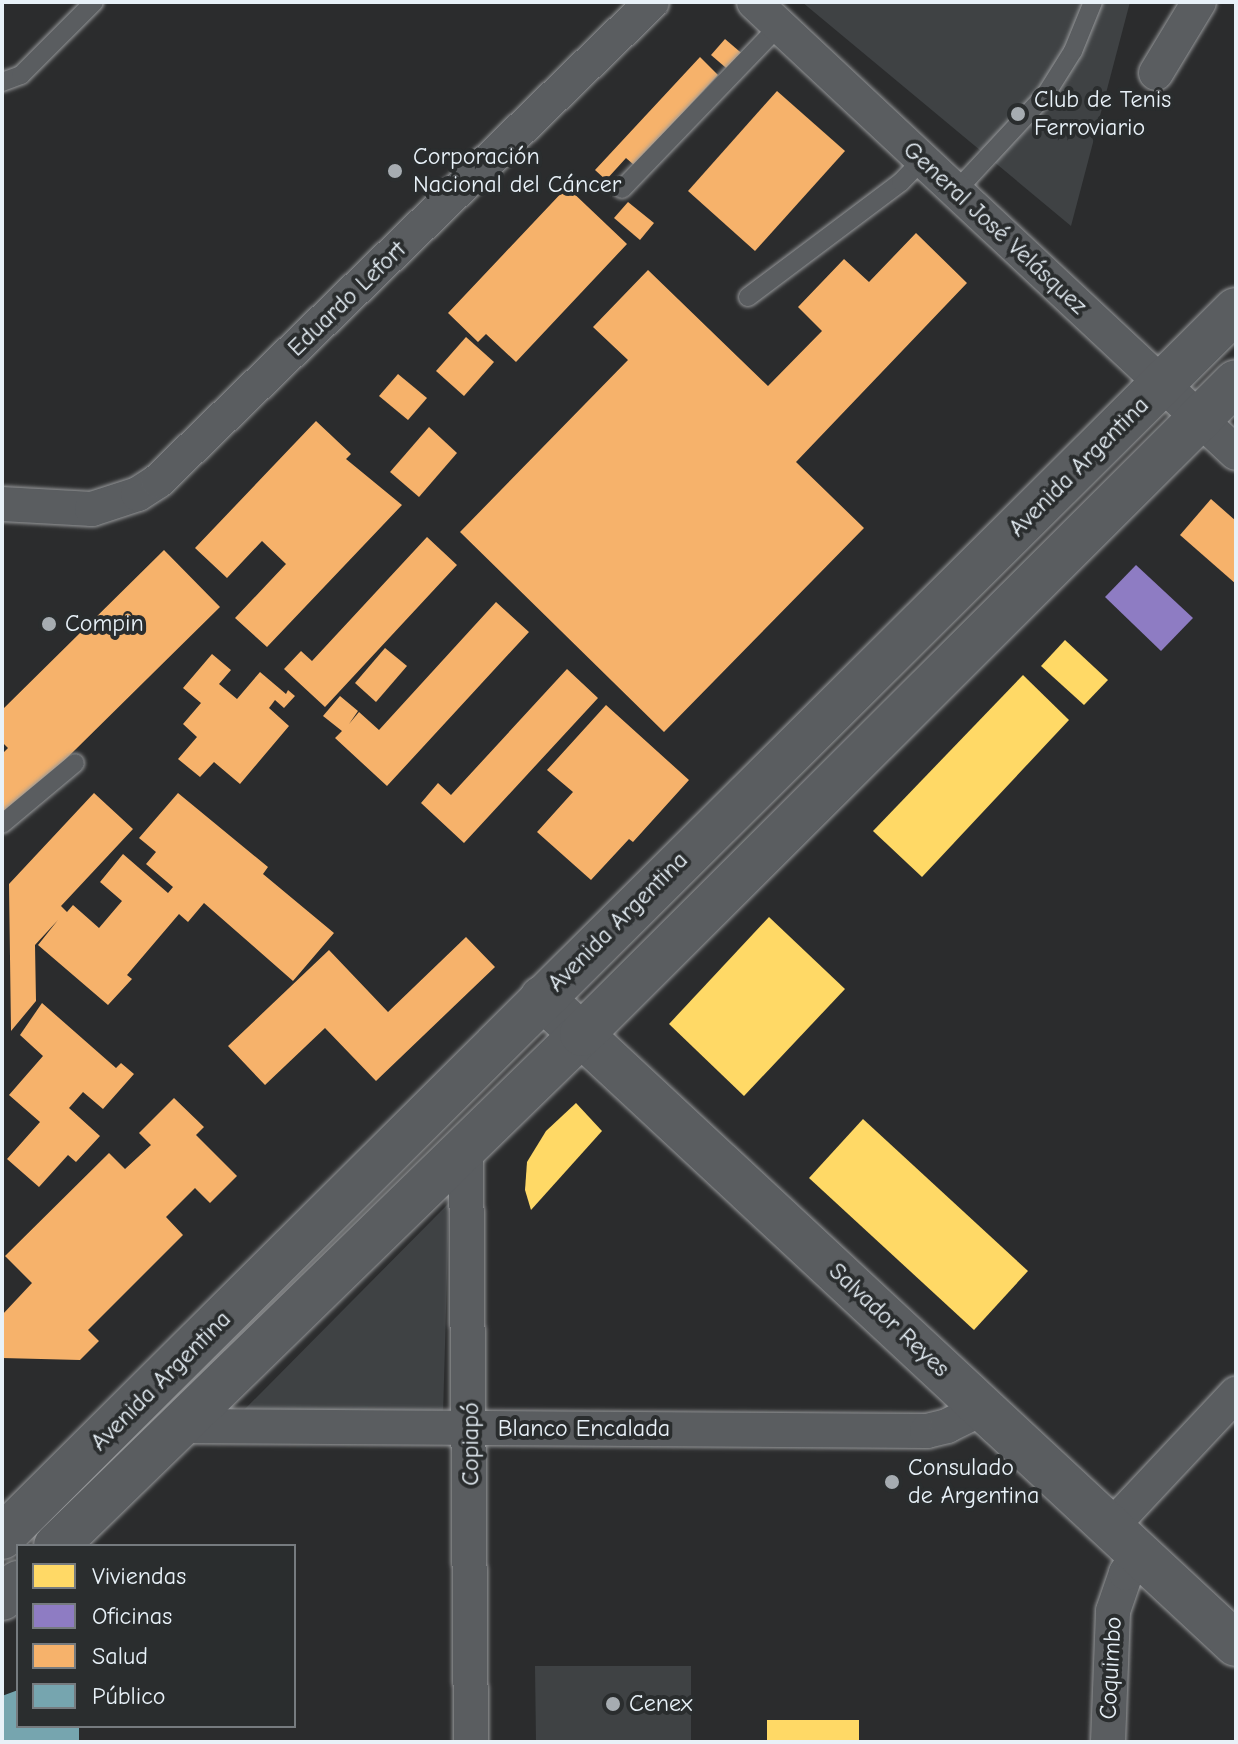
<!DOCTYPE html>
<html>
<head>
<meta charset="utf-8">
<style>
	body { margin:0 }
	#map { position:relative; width:1238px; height:1744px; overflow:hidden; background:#2b2c2d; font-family:"Comic Neue",sans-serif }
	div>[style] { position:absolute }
	.green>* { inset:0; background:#3f4244 }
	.homes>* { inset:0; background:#ffd966 }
	.offices>* { inset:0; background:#8e7cc3 }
	.health>* { inset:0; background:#f6b26b }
	.public>* { inset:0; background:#76a5af }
	.roads { filter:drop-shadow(0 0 2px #96989a) drop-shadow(0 0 2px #96989a) }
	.service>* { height:18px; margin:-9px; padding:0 9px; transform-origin:9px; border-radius:9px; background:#5a5d60 }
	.minor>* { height:34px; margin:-17px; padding:0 17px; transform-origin:17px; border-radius:17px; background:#5a5d60 }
	.tertiary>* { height:44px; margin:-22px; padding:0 22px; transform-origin:22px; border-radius:22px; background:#5a5d60 }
	.primary>* { height:44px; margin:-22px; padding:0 22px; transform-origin:22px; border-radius:22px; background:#5a5d60 }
	.dots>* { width:22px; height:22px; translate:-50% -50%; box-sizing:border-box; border:4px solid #2a2d2e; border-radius:50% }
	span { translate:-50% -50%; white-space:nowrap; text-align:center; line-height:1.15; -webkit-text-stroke:8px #2a2d2e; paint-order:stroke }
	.poi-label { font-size:24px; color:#e8f1f8 }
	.left { translate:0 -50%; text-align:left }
	.street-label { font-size:24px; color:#e8f1f8 }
	.frame { position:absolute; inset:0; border:4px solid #e8f1f8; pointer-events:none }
	.legend { position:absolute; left:16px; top:1544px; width:280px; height:184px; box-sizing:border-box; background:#2a2d2e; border:2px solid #767b7f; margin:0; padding:10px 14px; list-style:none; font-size:24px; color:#e8f1f8 }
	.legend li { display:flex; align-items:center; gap:16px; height:40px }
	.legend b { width:40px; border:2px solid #767b7f }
</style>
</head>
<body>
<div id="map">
	<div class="green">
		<div style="clip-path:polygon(802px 2px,1130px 2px,1071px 226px)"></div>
		<div style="clip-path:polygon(449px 1203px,443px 1415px,243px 1411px)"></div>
		<div style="clip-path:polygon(535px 1666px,691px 1666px,691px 1742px,536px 1742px)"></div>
	</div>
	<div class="homes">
		<div style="clip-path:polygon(1065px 640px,1108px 680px,1084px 705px,1041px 666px)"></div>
		<div style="clip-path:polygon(1023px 675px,1069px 720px,922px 877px,873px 831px)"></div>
		<div style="clip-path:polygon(769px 917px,845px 989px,744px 1096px,669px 1024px)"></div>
		<div style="clip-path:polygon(576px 1103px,602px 1131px,531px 1210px,525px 1190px,527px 1162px,546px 1131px)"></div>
		<div style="clip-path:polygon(863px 1119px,1028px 1271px,974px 1330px,809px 1178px)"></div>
		<div style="clip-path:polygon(767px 1720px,859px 1720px,859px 1742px,767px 1742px)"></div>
	</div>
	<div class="offices">
		<div style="clip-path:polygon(1136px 565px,1193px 618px,1161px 651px,1105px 597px)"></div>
	</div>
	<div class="health">
		<div style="clip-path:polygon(725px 39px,746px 57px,732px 73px,711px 55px)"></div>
		<div style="clip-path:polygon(700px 57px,718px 75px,634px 165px,626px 158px,606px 180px,595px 170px)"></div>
		<div style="clip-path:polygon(777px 91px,845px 151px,755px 251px,688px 191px)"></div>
		<div style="clip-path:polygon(567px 187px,627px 244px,516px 362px,486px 334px,478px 342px,448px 313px)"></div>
		<div style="clip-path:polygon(628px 202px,654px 223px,640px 240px,614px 218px)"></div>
		<div style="clip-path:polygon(916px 233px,967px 283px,796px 462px,864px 528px,664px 732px,460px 532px,628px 360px,593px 327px,648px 270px,768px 386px,822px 331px,798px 307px,844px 259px,869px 282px)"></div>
		<div style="clip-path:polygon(466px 337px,494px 362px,464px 396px,436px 371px)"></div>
		<div style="clip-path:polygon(398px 374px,427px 398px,408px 420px,379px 396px)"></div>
		<div style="clip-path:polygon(316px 421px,351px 454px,346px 459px,402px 505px,267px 647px,235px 618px,286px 564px,262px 541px,227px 578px,195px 548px)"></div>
		<div style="clip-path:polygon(429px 427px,457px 453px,419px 497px,390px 472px)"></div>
		<div style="clip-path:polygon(1211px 499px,1236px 521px,1236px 584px,1180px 535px)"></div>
		<div style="clip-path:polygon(427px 537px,457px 565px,325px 707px,284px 669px,301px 651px,312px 661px)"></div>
		<div style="clip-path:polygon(164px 550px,220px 607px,2px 822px,2px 754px,8px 748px,2px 742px,2px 710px)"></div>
		<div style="clip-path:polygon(496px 602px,529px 632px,387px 786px,335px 738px,342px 731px,323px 716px,340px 696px,358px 711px,349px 724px,359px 712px,379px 730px)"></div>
		<div style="clip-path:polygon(385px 648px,407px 666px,376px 702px,355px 683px)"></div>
		<div style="clip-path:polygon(212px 654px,231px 670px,219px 684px,237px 699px,260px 672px,286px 694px,288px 690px,295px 696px,284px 708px,275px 700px,269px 708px,289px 726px,240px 784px,214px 762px,200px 777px,178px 759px,197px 737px,183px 724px,201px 703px,183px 688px)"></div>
		<div style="clip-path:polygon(567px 669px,598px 698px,464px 843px,421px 803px,438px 783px,451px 795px)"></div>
		<div style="clip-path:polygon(606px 705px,689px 780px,633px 842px,629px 839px,591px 880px,537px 832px,573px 792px,547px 770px)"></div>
		<div style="clip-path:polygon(94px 793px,133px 829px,61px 906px,67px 912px,73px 905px,99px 928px,122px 901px,100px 882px,123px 854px,168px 893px,173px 887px,146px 864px,156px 852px,139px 838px,178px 793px,268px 867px,263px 874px,334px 933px,293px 981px,204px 903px,188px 922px,179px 914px,127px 975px,132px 979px,108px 1005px,38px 945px,58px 920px,35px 945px,36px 1001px,11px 1031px,9px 884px)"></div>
		<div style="clip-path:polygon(466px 937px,495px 967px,376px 1081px,325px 1028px,265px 1085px,228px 1046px,329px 950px,388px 1012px)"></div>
		<div style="clip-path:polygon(42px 1003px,116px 1068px,121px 1063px,134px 1074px,103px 1109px,83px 1092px,69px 1108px,100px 1136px,76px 1162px,68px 1155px,39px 1187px,7px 1159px,40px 1122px,9px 1095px,43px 1056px,20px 1035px)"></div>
		<div style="clip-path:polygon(174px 1098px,204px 1127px,196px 1135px,237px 1176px,210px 1203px,195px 1188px,166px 1217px,183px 1235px,88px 1330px,99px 1341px,80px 1360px,2px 1358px,2px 1315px,32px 1283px,5px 1256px,109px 1153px,125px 1169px,151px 1145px,139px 1133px)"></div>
	</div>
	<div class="public">
		<div style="clip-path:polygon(18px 1690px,18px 1726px,79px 1726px,79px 1742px,2px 1742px,2px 1696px)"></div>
	</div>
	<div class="roads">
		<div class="service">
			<div style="left:2px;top:82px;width:20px;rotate:-20deg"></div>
			<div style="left:21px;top:75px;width:103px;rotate:-45deg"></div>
			<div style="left:622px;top:189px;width:226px;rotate:-46.1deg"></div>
			<div style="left:956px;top:191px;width:132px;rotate:-47.1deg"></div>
			<div style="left:1046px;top:94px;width:51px;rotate:-57.9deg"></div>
			<div style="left:1073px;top:51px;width:53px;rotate:-67.8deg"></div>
			<div style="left:748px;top:297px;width:191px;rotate:-36.9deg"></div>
			<div style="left:901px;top:182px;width:30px;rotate:-46deg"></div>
			<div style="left:2px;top:824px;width:95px;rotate:-39.9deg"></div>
		</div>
		<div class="minor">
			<div style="left:754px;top:2px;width:660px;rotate:43.1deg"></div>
			<div style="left:1156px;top:73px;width:83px;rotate:-58.8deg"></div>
			<div style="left:2px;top:504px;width:90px;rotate:3.2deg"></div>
			<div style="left:92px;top:509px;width:48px;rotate:-18.1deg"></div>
			<div style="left:138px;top:494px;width:24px;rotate:-33deg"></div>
			<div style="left:158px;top:481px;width:688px;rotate:-44.12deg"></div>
			<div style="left:466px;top:1146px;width:596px;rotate:89.52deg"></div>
			<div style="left:180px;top:1426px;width:747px;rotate:0.38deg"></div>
			<div style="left:927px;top:1431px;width:21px;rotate:-14deg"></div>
			<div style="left:947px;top:1426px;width:40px;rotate:-26.6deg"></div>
			<div style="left:1111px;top:1527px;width:183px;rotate:-46.8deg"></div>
			<div style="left:1108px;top:1742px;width:131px;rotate:-87.8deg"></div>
			<div style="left:1113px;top:1611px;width:40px;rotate:-71.1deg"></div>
			<div style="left:1126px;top:1573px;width:24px;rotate:-57deg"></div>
		</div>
		<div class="tertiary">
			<div style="left:542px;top:998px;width:948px;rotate:42.95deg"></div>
		</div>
		<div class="primary">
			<div style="left:2px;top:1537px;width:1740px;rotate:-44.84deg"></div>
			<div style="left:56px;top:1546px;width:734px;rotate:-44.23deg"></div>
			<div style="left:582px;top:1034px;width:923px;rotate:-44.91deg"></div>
			<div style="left:2px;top:1598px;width:22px;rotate:-43deg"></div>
		</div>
	</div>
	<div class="dots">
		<div style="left:1018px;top:114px;background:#a6acb1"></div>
		<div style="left:395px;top:171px;background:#a6acb1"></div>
		<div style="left:49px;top:624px;background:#a6acb1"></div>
		<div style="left:892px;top:1482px;background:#a6acb1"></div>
		<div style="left:613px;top:1704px;background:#a6acb1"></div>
	</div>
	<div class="poi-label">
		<span class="left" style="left:1034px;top:114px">Club de Tenis<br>Ferroviario</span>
		<span class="left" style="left:413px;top:171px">Corporación<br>Nacional del Cáncer</span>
		<span class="left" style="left:65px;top:624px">Compin</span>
		<span class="left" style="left:908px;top:1482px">Consulado<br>de Argentina</span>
		<span class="left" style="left:629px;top:1704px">Cenex</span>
	</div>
	<div class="street-label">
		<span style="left:995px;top:228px;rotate:43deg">General José Velásquez</span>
		<span style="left:347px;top:299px;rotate:-44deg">Eduardo Lefort</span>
		<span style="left:1079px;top:467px;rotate:-45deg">Avenida Argentina</span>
		<span style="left:618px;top:922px;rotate:-45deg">Avenida Argentina</span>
		<span style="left:889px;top:1320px;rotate:43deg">Salvador Reyes</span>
		<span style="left:161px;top:1381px;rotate:-45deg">Avenida Argentina</span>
		<span style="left:584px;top:1429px">Blanco Encalada</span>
		<span style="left:471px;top:1444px;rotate:-90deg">Copiapó</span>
		<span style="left:1111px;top:1668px;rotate:-87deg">Coquimbo</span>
	</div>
	<div class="frame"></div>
	<ul class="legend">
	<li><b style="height:22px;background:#ffd966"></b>Viviendas</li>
	<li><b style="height:22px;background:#8e7cc3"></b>Oficinas</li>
	<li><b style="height:22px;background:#f6b26b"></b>Salud</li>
	<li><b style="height:22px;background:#76a5af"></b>Público</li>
	</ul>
</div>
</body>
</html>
